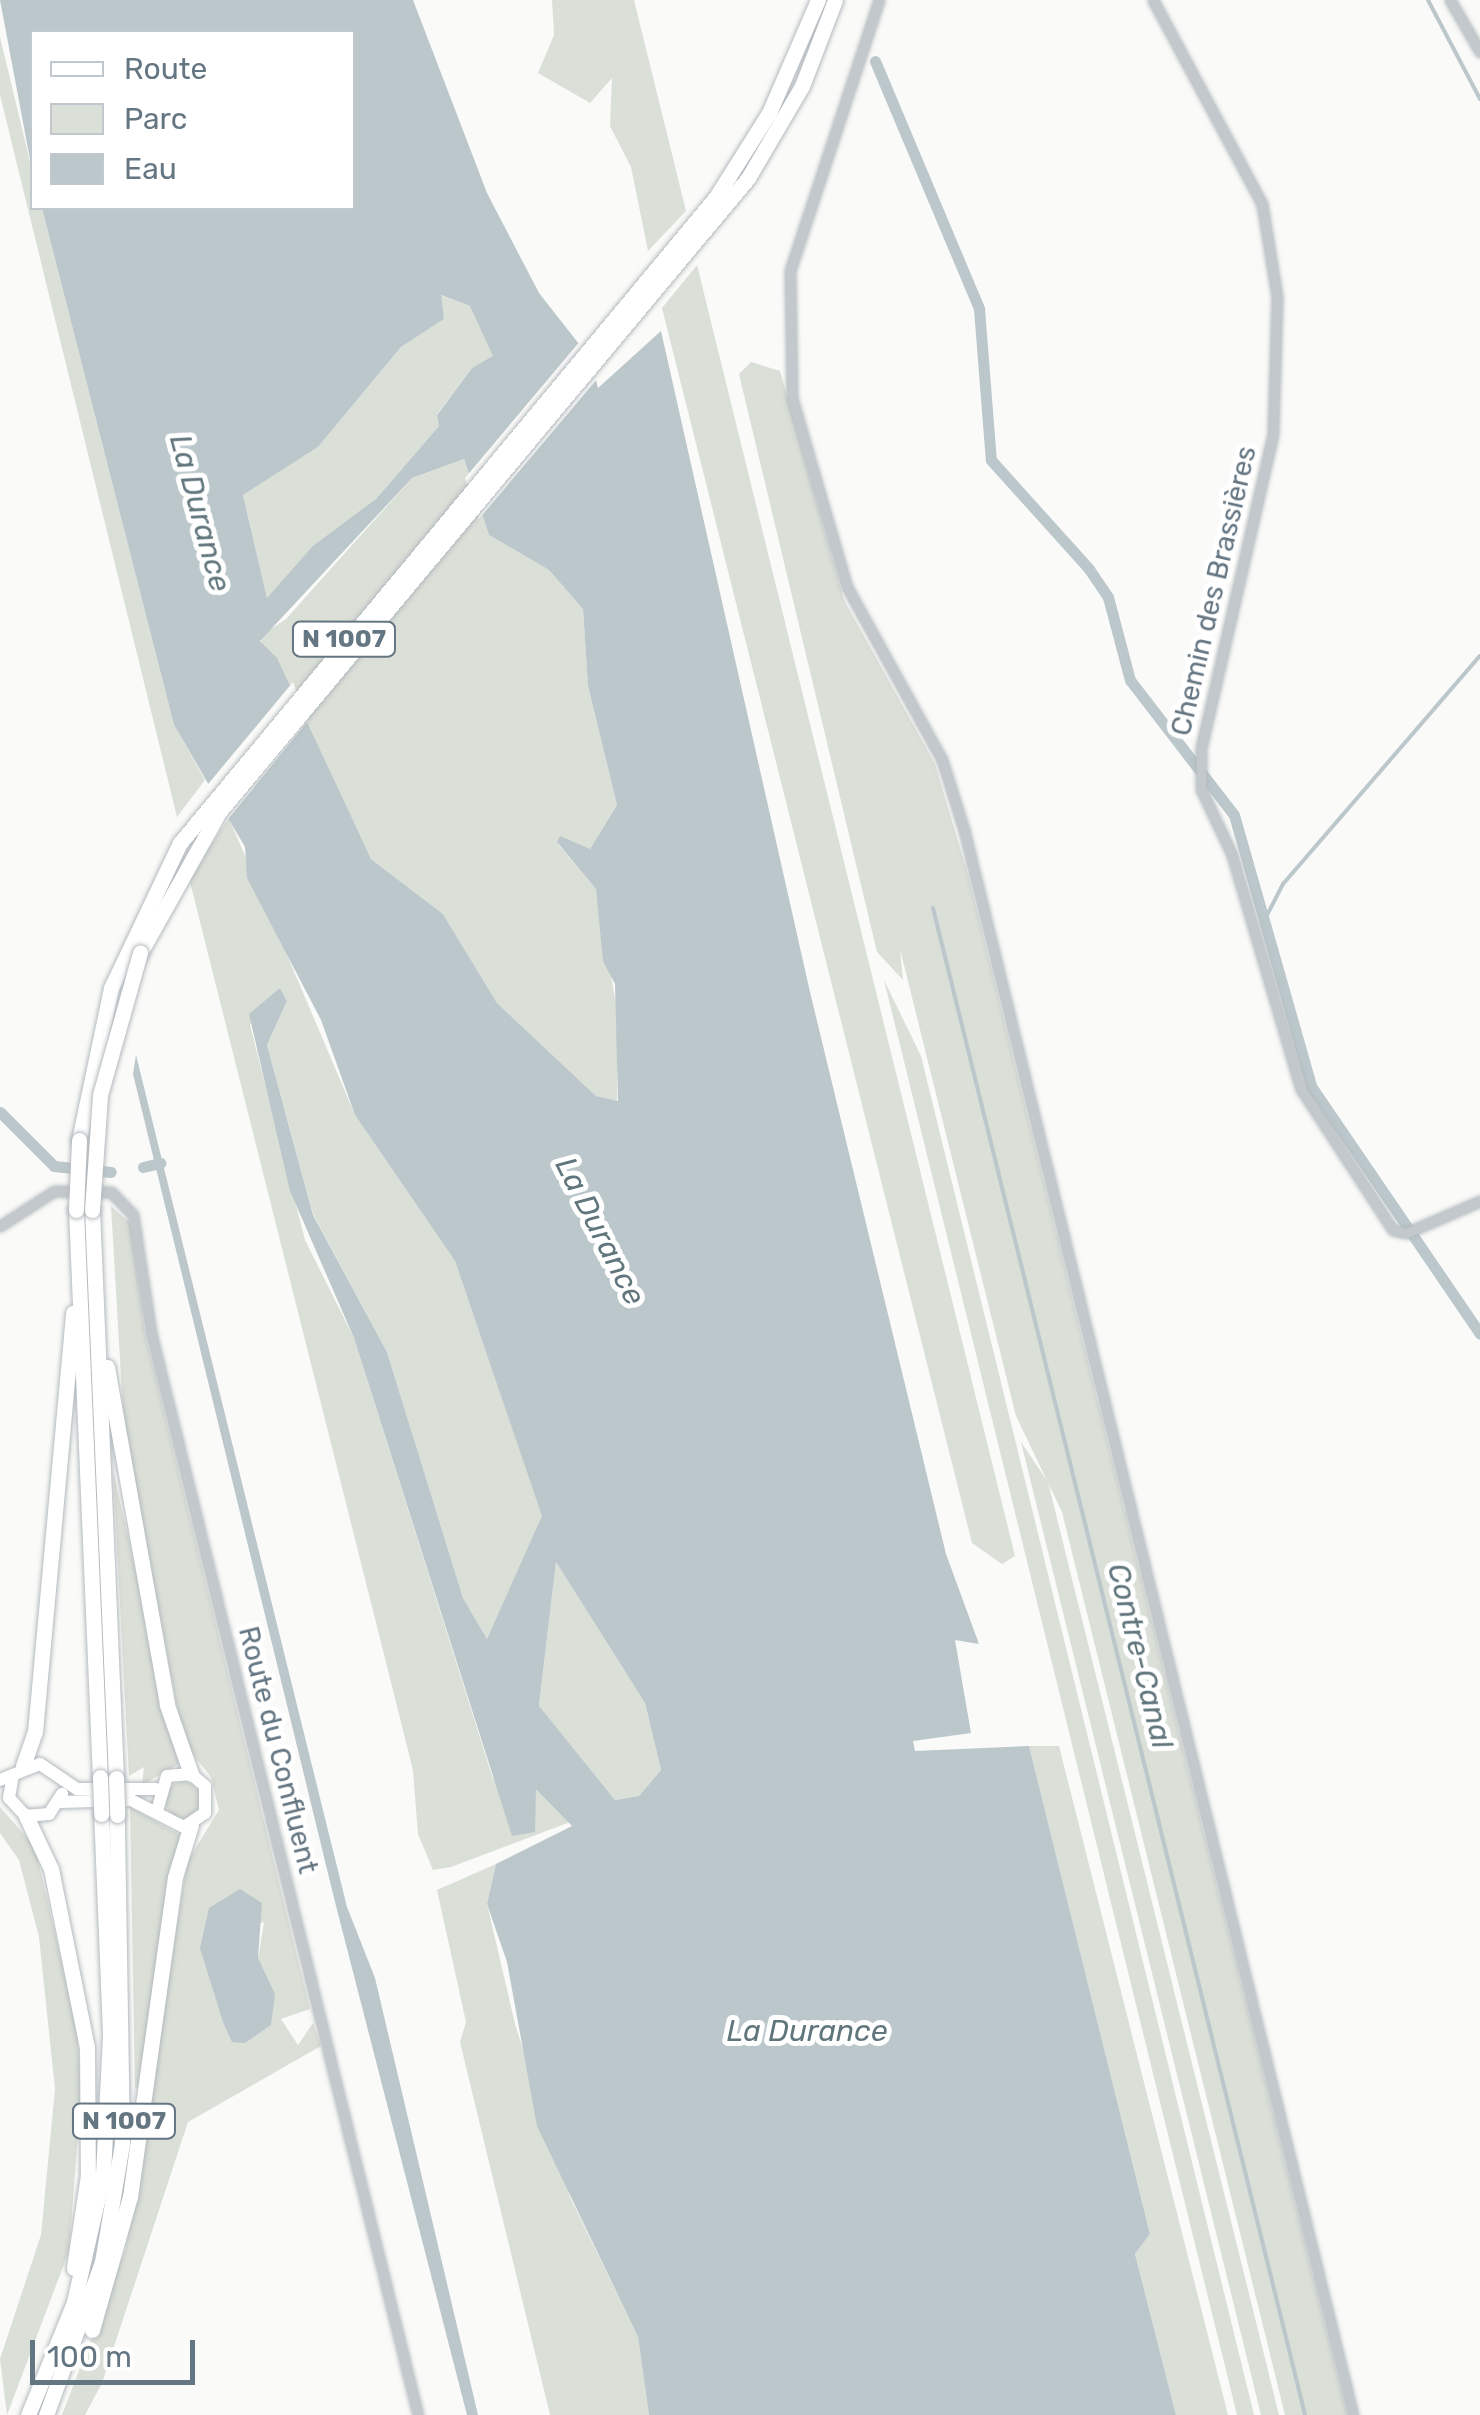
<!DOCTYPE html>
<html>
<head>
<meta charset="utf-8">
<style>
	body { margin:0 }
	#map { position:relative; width:1480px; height:2415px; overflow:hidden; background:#fafaf8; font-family:Rubik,sans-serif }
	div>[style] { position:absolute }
	.green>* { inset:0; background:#dadfd7 }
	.round { border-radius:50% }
	.water>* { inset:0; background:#bbc7cb }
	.pier>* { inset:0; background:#fafaf8 }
	.stream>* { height:4px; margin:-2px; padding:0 2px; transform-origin:2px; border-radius:2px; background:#bbc7cb }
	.canal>* { height:11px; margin:-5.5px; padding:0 5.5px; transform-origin:5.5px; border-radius:5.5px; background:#bbc7cb }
	.roads { filter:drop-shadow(0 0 2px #b3babf) drop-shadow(0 0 2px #b3babf) }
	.street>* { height:9px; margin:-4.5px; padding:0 4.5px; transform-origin:4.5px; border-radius:4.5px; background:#c3c8cc }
	.secondary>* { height:12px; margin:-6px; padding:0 6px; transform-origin:6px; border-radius:6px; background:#fff }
	.highway>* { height:15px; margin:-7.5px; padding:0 7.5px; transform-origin:7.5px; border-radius:7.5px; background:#fff }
	.bridges { filter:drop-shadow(0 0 2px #b4b9bd) drop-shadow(0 0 2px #b4b9bd) }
	.highway-bridge>* { height:15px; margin:-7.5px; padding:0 7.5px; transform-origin:7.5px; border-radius:7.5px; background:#fff }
	span { translate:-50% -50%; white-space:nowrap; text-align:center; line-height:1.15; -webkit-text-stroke:10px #fff; paint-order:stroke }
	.shield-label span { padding:2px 8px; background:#fff; border:2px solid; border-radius:8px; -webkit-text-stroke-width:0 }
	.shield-label { font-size:25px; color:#657683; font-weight:700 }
	.street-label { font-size:28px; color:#657683 }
	.water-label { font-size:30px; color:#60757c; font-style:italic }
	.legend { position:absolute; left:30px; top:30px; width:325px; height:180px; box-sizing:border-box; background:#fff; border:2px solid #c1c8cd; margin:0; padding:12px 18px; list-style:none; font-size:30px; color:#657683 }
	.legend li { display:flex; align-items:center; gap:20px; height:50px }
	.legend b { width:50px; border:2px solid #c1c8cd }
	.scale { position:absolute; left:30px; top:2340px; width:165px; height:45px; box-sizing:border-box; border:5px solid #657683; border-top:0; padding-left:12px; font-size:30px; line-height:35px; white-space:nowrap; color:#657683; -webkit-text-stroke:8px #fff; paint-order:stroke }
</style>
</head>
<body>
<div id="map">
	<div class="green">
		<div style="clip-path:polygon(552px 0,634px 0,686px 211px,648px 251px,631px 167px,610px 126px,612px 78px,590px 103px,538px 73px,554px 35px)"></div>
		<div style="clip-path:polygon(0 37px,32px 170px,32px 208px,42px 208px,174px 725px,205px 780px,177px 817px,0 95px)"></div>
		<div style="clip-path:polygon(697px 265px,1015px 1556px,1002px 1564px,972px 1543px,662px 308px)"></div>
		<div style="clip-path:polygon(440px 295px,470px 306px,498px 349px,493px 357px,472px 368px,437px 414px,439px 426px,376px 499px,267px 598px,243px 495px,318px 447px,401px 347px,444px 319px)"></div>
		<div style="clip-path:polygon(751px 362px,780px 371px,844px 600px,935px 764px,969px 878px,1347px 2415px,1285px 2415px,1062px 1512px,1016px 1416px,900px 949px,903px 980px,877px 952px,739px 374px)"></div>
		<div style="clip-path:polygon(464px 459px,489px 535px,549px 570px,583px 609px,588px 686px,617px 805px,590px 849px,558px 844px,596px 889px,617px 1010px,617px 1101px,596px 1096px,497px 1003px,443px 914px,371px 859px,259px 637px,286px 619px,412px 478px)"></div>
		<div style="clip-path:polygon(229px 818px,355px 1115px,455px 1261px,543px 1516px,487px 1639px,463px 1598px,387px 1352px,313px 1214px,267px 1045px,287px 1001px,280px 988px,250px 1025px,305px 1240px,354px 1338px,493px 1779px,535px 1787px,570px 1822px,451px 1867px,433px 1870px,418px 1834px,413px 1770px,189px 878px)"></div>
		<div style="clip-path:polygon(884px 980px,921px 1056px,1254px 2415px,1237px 2415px)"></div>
		<div style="clip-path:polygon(evenodd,111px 1206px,130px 1223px,145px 1334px,310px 2009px,281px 2019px,298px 2045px,313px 2023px,321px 2046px,188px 2122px,102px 2383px,85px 2415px,62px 2415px,126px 2248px,187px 1862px,219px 1810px,211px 1777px,184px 1743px,124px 1428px,111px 1206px,264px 1922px,258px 1959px,265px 1975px,200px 1948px,264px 1922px)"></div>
		<div style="clip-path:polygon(1021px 1442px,1048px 1482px,1279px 2415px,1261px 2415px)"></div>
		<div style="clip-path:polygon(113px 1470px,179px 1764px,142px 1785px,144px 1767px,129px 1776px)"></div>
		<div style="clip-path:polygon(556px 1562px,645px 1703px,661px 1770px,639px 1796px,615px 1800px,539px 1707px)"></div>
		<div style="clip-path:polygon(1029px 1746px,1059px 1746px,1228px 2415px,1176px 2415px,1135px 2254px,1150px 2234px)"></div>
		<div class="round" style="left:165px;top:1782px;width:36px;height:36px"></div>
		<div style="clip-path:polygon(0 1807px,35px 1847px,77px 2029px,81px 2094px,69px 2251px,7px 2415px,0 2359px,41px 2235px,55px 2089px,39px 1937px,19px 1860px,0 1833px)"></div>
		<div style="clip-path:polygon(130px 1807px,180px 1835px,140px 2089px,135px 2087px)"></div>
		<div style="clip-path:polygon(496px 1864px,487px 1904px,515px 2024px,570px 2197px,638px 2337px,649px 2415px,550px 2415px,460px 2042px,466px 2022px,437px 1890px)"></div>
	</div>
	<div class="water">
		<div style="clip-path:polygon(evenodd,0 0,413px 0,487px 193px,539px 293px,590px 358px,598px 388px,661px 331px,810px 992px,946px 1554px,979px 1644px,955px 1640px,971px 1733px,913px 1741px,915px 1751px,1029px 1746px,1150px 2234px,1135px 2254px,1176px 2415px,649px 2415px,638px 2337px,537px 2126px,507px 1962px,487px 1904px,496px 1864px,572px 1826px,536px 1789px,535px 1832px,512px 1836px,354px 1338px,290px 1191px,249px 1014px,280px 988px,287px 1001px,267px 1045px,313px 1215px,387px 1352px,463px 1598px,487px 1639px,542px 1516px,455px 1261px,355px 1115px,321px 1020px,247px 878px,245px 847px,174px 725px,42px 208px,352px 208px,352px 32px,32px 32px,32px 170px,0 0,441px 295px,470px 306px,493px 356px,472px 368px,437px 415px,439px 426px,376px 499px,313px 546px,267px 598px,243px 495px,318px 447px,401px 347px,444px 319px,441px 295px,0 0,464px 459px,489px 535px,549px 570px,583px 609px,588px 686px,617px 805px,590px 849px,560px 836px,557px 842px,596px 889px,603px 961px,615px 984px,618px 1101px,596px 1096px,497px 1003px,443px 914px,371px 859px,277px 658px,260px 641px,412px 478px,464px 459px,0 0,556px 1562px,645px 1703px,661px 1770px,639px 1796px,615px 1800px,539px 1706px,556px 1562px)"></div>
		<div style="clip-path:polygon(136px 1055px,347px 1907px,375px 1978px,478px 2415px,467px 2415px,335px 1902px,133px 1074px)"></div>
		<div style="clip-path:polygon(240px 1889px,262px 1903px,258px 1958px,275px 1994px,271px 2025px,245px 2043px,232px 2042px,223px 2022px,200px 1948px,209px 1908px)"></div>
	</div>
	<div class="pier">
		<div style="clip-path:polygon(581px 340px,603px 372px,479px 519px,465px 478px)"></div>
		<div style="clip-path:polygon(293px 682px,308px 721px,225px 823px,204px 789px)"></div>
	</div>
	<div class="stream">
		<div style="left:1428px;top:0;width:112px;rotate:62.3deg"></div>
		<div style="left:933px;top:908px;width:1552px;rotate:76.13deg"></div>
		<div style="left:1263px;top:923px;width:44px;rotate:-62.9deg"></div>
		<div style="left:1283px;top:884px;width:301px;rotate:-49.2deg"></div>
	</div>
	<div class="canal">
		<div style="left:875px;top:61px;width:269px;rotate:67.2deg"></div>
		<div style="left:979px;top:309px;width:151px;rotate:85.5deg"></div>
		<div style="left:991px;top:460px;width:147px;rotate:48deg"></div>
		<div style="left:1089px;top:569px;width:34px;rotate:56deg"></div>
		<div style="left:1108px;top:597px;width:86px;rotate:75.2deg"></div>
		<div style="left:1130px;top:680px;width:170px;rotate:52.4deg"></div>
		<div style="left:1234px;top:815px;width:282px;rotate:74.1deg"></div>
		<div style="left:1311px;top:1086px;width:300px;rotate:55.7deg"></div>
		<div style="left:0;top:1112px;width:76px;rotate:45deg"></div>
		<div style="left:54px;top:1166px;width:57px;rotate:6deg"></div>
		<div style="left:143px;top:1167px;width:18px;rotate:-13deg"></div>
	</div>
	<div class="roads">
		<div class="street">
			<div style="left:879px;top:0;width:285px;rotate:108.2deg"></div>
			<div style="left:790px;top:271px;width:127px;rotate:89.1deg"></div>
			<div style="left:792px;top:398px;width:197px;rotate:73.8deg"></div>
			<div style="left:847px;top:587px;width:197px;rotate:61.2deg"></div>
			<div style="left:942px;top:760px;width:73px;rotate:72.6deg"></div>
			<div style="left:964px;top:830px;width:1632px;rotate:76.21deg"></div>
			<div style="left:1153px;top:0;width:231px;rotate:61.9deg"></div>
			<div style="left:1262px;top:204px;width:94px;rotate:80.8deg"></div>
			<div style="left:1277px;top:297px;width:137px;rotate:91.7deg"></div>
			<div style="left:1273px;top:434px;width:322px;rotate:102.9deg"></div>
			<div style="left:1201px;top:748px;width:41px;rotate:90deg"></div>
			<div style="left:1201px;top:789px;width:73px;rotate:64.8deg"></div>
			<div style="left:1232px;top:855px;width:244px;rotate:73.6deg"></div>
			<div style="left:1301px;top:1089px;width:168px;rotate:56.9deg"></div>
			<div style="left:1393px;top:1230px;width:13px;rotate:13deg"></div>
			<div style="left:1406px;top:1233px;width:81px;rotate:-23.4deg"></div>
			<div style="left:1450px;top:0;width:60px;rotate:60deg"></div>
			<div style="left:0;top:1226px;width:64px;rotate:-32.9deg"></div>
			<div style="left:54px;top:1191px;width:57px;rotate:1deg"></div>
			<div style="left:111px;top:1192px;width:32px;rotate:46deg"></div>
			<div style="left:133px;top:1215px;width:119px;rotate:81.3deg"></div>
			<div style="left:151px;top:1333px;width:1114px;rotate:76.14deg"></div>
		</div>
		<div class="secondary">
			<div style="left:13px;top:1775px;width:23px;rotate:100deg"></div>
			<div style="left:9px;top:1798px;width:25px;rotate:47deg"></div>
			<div style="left:26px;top:1816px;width:23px;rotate:-5deg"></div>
			<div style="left:49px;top:1814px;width:24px;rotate:-57deg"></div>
			<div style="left:0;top:1780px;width:43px;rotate:-21.8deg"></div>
			<div style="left:40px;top:1764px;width:45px;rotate:34deg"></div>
			<div style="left:77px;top:1789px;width:79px"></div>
			<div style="left:60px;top:1802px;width:71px;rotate:-1.6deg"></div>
			<div style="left:131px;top:1800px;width:59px;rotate:27deg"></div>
			<div style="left:184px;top:1827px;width:25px;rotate:-34deg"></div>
			<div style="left:205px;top:1813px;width:27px;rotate:-90deg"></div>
			<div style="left:205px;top:1786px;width:18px;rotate:-139deg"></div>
			<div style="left:191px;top:1774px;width:24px;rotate:175deg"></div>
			<div style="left:167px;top:1776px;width:37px;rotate:106deg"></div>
		</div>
		<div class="highway">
			<div style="left:140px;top:953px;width:162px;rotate:-60.7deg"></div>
			<div style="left:219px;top:812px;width:826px;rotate:-50.16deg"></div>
			<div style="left:748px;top:178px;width:107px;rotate:-59.6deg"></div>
			<div style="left:802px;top:86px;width:92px;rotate:-69deg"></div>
			<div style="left:79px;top:1140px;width:155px;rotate:-78.1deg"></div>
			<div style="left:111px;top:988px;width:161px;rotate:-64.6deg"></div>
			<div style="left:180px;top:843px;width:839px;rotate:-50.32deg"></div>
			<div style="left:716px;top:197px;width:99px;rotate:-57.8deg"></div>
			<div style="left:769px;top:113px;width:123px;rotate:-66.6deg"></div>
			<div style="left:76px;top:1210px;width:568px;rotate:87.58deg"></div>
			<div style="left:92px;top:1210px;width:569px;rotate:87.58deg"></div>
			<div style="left:107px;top:1367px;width:343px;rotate:79.9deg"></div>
			<div style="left:167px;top:1705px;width:73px;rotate:70.8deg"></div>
			<div style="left:23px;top:1766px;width:36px;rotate:-71deg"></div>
			<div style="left:35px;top:1732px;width:421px;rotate:-84.8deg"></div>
			<div style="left:26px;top:1816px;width:59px;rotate:64.7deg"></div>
			<div style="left:51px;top:1869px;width:182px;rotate:78.6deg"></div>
			<div style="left:87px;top:2047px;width:128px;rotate:89.6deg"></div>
			<div style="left:88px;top:2175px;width:94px;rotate:98.6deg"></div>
			<div style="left:92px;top:2330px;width:138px;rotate:-74.1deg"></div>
			<div style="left:130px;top:2197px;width:323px;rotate:-82deg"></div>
			<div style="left:175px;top:1877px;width:54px;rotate:-72.9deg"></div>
			<div style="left:28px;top:2415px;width:122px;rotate:-67.8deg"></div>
			<div style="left:74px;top:2302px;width:131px;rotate:-77.2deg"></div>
			<div style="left:103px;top:2174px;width:140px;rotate:-87.1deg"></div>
			<div style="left:110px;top:2034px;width:220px;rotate:-92.3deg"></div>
			<div style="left:46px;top:2415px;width:163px;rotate:-69.9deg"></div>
			<div style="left:102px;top:2262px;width:120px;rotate:-80.4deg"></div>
			<div style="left:122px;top:2144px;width:329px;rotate:-90.9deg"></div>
		</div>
	</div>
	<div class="bridges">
		<div class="highway-bridge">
			<div style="left:76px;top:1210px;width:70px;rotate:-87.5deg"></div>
			<div style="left:92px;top:1210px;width:115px;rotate:-86deg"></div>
			<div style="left:100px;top:1095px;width:148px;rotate:-74.3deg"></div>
			<div style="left:100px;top:1777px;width:37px;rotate:88deg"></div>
			<div style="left:116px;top:1778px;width:37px;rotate:88deg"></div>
		</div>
	</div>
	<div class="shield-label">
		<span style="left:344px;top:639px">N 1007</span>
		<span style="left:124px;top:2121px">N 1007</span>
	</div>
	<div class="street-label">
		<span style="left:1214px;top:591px;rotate:-77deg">Chemin des Brassières</span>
		<span style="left:278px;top:1750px;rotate:76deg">Route du Confluent</span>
	</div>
	<div class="water-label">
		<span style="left:200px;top:513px;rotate:75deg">La Durance</span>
		<span style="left:600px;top:1231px;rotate:63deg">La Durance</span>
		<span style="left:1140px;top:1656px;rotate:76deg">Contre-Canal</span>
		<span style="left:807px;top:2031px">La Durance</span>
	</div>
	<ul class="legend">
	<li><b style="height:12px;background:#fff"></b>Route</li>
	<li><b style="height:28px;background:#dadfd7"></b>Parc</li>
	<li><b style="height:28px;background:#bbc7cb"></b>Eau</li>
	</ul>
	<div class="scale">100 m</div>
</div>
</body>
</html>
